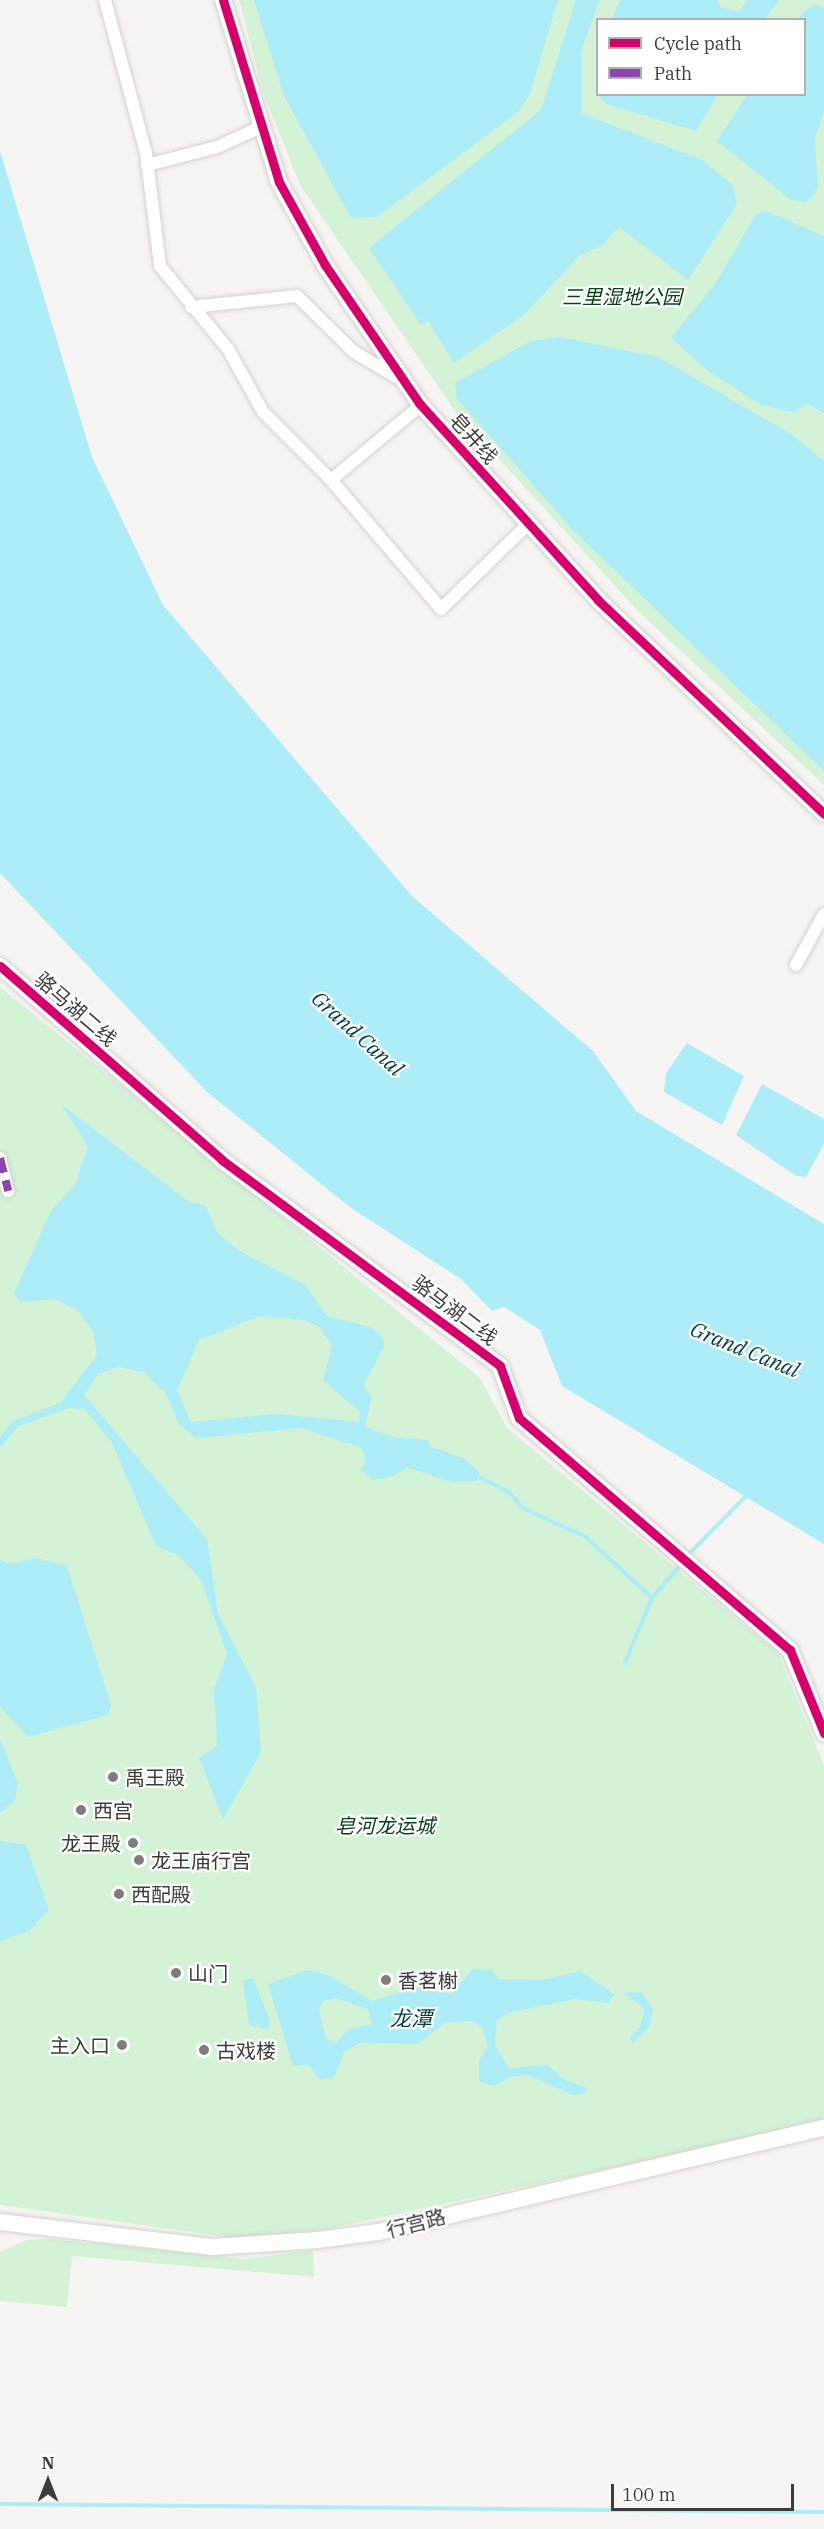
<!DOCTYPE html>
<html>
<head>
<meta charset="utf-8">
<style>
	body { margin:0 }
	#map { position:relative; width:824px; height:2529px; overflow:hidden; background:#f7f5f3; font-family:"IBM Plex Serif","Noto Sans SC",serif }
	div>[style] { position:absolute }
	.green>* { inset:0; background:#d3f2d6 }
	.water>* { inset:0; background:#adedf8 }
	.stream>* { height:4px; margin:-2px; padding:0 2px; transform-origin:2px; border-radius:2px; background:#adedf8 }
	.roads { filter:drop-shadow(0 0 2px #d3d2d0) drop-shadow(0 0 2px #d3d2d0) }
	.street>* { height:12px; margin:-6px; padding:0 6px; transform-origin:6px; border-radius:6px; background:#fefefd }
	.secondary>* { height:16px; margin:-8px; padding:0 8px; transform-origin:8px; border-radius:8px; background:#fefefd }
	.quiet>* { height:8px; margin-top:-4px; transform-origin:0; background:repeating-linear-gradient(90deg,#8e44ad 0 15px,transparent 0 23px) }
	.cycleway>* { height:9px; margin:-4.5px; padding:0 4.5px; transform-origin:4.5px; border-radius:4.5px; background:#d6006c }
	.dots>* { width:16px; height:16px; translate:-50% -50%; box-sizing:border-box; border:3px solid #fff; border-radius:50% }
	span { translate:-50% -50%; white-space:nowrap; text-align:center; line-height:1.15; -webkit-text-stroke:4.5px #fff; paint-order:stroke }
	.park-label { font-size:20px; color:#0a411a; font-style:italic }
	.street-label { font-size:20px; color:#3d3c3b }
	.poi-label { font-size:20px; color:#3d3c3b }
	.left { translate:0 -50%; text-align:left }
	.right { translate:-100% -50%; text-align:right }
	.water-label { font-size:21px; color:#003d46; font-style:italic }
	.legend { position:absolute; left:596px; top:18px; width:210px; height:78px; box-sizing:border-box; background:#fff; border:2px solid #b1b1b1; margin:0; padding:8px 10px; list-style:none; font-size:18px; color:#3d3c3b }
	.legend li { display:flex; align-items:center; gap:12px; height:30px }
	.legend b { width:30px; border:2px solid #b1b1b1 }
	.north { position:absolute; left:18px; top:2451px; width:60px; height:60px; -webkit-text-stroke:4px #fff; paint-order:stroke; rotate:0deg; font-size:16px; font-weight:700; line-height:24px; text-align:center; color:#3d3c3b }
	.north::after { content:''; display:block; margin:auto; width:21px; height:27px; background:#3d3c3b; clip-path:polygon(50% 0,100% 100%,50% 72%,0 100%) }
	.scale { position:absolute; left:611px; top:2484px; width:183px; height:27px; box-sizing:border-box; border:3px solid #3d3c3b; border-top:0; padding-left:8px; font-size:18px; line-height:21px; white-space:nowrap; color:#3d3c3b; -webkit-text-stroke:4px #fff; paint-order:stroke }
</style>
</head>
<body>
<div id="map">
	<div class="green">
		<div style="clip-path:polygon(evenodd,239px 0,824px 0,824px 785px,637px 610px,455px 411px,300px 185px,264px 95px,239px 0,598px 20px,804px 20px,804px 94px,598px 94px,598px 20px)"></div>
		<div style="clip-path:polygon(0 987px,480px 1378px,507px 1428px,778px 1653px,824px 1765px,824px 2122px,326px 2229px,234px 2238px,0 2205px)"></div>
		<div style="clip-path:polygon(51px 2239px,245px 2259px,313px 2250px,314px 2277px,72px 2256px,67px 2307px,0 2301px,0 2252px,26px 2240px)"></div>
	</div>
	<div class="water">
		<div style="clip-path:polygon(254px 0,558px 0,530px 94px,519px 111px,377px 217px,351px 218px,284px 96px)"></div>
		<div style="clip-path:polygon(576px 0,600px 0,581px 51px,581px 113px,702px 160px,733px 185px,737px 204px,688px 280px,619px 227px,603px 245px,579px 256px,525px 314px,454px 363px,428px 321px,421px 325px,369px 248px,541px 110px)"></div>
		<div style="clip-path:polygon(620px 0,717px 0,720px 7px,739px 12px,747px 0,779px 0,765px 19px,612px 19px)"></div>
		<div style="clip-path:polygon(814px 4px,824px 8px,824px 111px,815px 138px,818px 188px,806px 203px,790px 199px,717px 141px,747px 95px,804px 94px,804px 20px,796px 19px)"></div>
		<div style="clip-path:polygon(701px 95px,718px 95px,696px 131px,606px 104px,598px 95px)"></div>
		<div style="clip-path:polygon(0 151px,92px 457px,163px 605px,413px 897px,593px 1051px,636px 1111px,824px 1224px,824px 1544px,562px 1386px,540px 1330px,504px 1307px,492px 1311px,461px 1279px,351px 1208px,207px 1092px,0 873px)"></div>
		<div style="clip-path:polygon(766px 211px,824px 236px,824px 413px,807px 404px,794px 413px,760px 404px,708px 371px,671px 338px,715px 284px,756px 214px)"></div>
		<div style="clip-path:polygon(560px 337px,658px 357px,791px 434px,824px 461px,824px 771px,573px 530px,457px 399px,455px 383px,531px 341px)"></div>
		<div style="clip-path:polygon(687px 1043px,744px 1076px,722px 1125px,664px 1092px,666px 1073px)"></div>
		<div style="clip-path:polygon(762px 1084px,824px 1119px,824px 1144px,806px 1177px,796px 1176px,736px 1135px)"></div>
		<div style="clip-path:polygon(evenodd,61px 1104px,189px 1202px,205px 1205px,217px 1232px,238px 1250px,305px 1285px,327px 1316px,370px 1327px,383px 1337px,384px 1347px,363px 1386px,372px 1397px,365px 1426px,392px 1437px,427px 1440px,430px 1447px,464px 1458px,479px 1472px,476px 1481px,451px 1482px,407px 1467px,395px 1476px,373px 1480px,360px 1469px,366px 1463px,362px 1448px,301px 1428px,196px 1438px,179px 1424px,165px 1392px,143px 1372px,119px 1367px,98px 1374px,84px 1395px,207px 1539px,218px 1614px,256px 1687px,261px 1753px,223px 1819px,199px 1758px,217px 1746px,214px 1689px,227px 1654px,201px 1580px,179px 1555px,156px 1546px,111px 1441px,84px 1409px,69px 1408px,19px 1426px,0 1448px,0 1437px,13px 1421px,60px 1403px,97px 1355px,93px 1331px,76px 1309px,54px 1299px,20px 1302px,14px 1293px,52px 1209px,75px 1185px,88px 1146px,61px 1104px,260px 1316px,305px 1320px,320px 1327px,332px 1346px,323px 1380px,360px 1412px,359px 1422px,276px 1414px,191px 1422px,177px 1390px,199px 1340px,260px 1316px)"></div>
		<div style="clip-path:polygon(35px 1558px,67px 1566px,111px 1705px,108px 1715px,28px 1737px,0 1707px,0 1560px,11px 1564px)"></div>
		<div style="clip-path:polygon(0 1739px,18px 1783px,15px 1801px,0 1813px)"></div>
		<div style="clip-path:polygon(0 1841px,26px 1845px,49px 1910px,29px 1931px,0 1941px)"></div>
		<div style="clip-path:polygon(evenodd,473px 1969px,491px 1970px,500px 1979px,543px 1980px,580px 1971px,614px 1994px,608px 2003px,575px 1999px,507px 2013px,497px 2021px,495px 2045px,509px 2068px,548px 2065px,563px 2079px,587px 2088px,584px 2094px,573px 2095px,529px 2075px,509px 2077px,495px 2086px,479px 2082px,479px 2060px,488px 2047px,483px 2029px,473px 2021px,446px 2022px,418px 2044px,359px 2043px,344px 2052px,334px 2078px,319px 2079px,308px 2065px,293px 2066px,268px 1984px,308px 1970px,328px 1975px,372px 2001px,419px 1986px,451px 1994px,473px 1969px,335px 1998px,368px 2009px,372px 2024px,347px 2030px,336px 2043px,326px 2039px,319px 2010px,323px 2001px,335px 1998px)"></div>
		<div style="clip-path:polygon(253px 1978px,270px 2020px,268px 2029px,249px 2025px,243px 1980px)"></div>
		<div style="clip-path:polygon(641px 1992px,653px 2009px,649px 2027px,633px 2043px,630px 2037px,640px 2027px,645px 2009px,623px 1993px)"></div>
	</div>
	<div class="stream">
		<div style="left:477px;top:1476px;width:36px;rotate:27deg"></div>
		<div style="left:509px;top:1492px;width:21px;rotate:49deg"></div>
		<div style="left:523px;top:1508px;width:69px;rotate:24.7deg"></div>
		<div style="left:586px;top:1537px;width:90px;rotate:42.7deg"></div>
		<div style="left:652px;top:1598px;width:46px;rotate:-49.4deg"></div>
		<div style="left:686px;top:1557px;width:88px;rotate:-45.5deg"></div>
		<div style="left:625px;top:1663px;width:70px;rotate:-67.4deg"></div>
		<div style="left:0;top:2504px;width:824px;rotate:0.56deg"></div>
	</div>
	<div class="roads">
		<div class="street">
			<div style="left:105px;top:0;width:158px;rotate:75deg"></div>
			<div style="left:146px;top:153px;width:114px;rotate:82.9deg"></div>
			<div style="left:160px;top:266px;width:107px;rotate:50.7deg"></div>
			<div style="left:228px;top:349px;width:72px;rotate:60.9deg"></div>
			<div style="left:263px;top:412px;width:96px;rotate:45deg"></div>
			<div style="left:331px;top:480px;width:170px;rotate:49.5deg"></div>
			<div style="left:441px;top:609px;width:120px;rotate:-44.3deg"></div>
			<div style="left:147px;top:165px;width:72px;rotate:-14.4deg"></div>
			<div style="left:217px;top:147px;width:46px;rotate:-24.3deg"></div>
			<div style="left:191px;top:307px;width:107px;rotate:-5.9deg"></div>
			<div style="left:297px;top:296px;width:80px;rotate:44.5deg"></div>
			<div style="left:354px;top:352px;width:57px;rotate:30.6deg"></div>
			<div style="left:331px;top:480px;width:117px;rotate:-39.8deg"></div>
			<div style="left:796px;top:965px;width:58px;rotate:-61.2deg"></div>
			<div style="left:0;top:1158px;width:34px;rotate:76deg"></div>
		</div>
		<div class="secondary">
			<div style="left:223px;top:0;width:190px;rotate:72.9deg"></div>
			<div style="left:279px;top:182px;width:95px;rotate:61deg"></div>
			<div style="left:325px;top:265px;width:167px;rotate:55.7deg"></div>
			<div style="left:419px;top:403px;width:266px;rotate:47.7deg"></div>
			<div style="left:598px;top:600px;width:311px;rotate:43.4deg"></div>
			<div style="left:0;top:966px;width:295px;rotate:41.1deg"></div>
			<div style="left:222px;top:1160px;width:346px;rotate:36.5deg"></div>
			<div style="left:500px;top:1366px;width:55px;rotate:69.9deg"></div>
			<div style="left:519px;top:1418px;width:357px;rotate:40.6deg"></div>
			<div style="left:790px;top:1650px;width:90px;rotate:67.7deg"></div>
			<div style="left:0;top:2222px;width:213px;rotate:6.7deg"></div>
			<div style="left:212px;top:2247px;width:106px;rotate:-3.8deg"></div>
			<div style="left:318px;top:2240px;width:62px;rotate:-7.5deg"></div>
			<div style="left:379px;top:2232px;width:457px;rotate:-13.2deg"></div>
		</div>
	</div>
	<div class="quiet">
		<div style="left:0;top:1158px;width:34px;rotate:76deg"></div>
	</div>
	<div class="cycleway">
		<div style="left:223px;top:0;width:190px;rotate:72.9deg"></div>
		<div style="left:279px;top:182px;width:95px;rotate:61deg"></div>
		<div style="left:325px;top:265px;width:167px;rotate:55.7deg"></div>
		<div style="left:419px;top:403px;width:266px;rotate:47.7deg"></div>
		<div style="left:598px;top:600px;width:311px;rotate:43.4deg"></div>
		<div style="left:0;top:966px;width:295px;rotate:41.1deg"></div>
		<div style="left:222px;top:1160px;width:346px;rotate:36.5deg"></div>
		<div style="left:500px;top:1366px;width:55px;rotate:69.9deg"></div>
		<div style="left:519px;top:1418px;width:357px;rotate:40.6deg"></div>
		<div style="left:790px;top:1650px;width:90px;rotate:67.7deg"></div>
	</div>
	<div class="dots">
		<div style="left:113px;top:1777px;background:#7e7d7b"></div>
		<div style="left:81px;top:1810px;background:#7e7d7b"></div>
		<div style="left:133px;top:1843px;background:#7e7d7b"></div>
		<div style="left:139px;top:1860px;background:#7e7d7b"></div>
		<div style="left:119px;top:1894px;background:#7e7d7b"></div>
		<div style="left:176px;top:1973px;background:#7e7d7b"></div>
		<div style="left:386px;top:1980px;background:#7e7d7b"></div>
		<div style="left:122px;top:2045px;background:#7e7d7b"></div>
		<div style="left:204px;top:2050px;background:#7e7d7b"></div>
	</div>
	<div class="park-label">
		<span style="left:622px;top:296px">三里湿地公园</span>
		<span style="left:385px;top:1825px">皂河龙运城</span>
	</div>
	<div class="street-label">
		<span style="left:474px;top:438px;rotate:48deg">皂井线</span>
		<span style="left:76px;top:1009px;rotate:41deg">骆马湖二线</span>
		<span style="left:455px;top:1310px;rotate:37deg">骆马湖二线</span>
		<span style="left:416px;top:2223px;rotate:-14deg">行宫路</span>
	</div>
	<div class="poi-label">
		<span class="left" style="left:125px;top:1777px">禹王殿</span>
		<span class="left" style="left:93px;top:1810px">西宫</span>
		<span class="right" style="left:121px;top:1843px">龙王殿</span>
		<span class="left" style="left:151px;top:1860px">龙王庙行宫</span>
		<span class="left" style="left:131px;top:1894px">西配殿</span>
		<span class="left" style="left:188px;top:1973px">山门</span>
		<span class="left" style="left:398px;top:1980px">香茗榭</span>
		<span class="right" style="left:110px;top:2045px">主入口</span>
		<span class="left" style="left:216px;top:2050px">古戏楼</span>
	</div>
	<div class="water-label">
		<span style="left:358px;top:1033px;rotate:42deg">Grand Canal</span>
		<span style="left:745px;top:1349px;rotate:22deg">Grand Canal</span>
		<span style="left:411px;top:2018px">龙潭</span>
	</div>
	<ul class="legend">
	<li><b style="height:8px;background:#d6006c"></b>Cycle path</li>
	<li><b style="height:8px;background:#8e44ad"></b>Path</li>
	</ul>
	<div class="north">N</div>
	<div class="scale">100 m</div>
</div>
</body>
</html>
